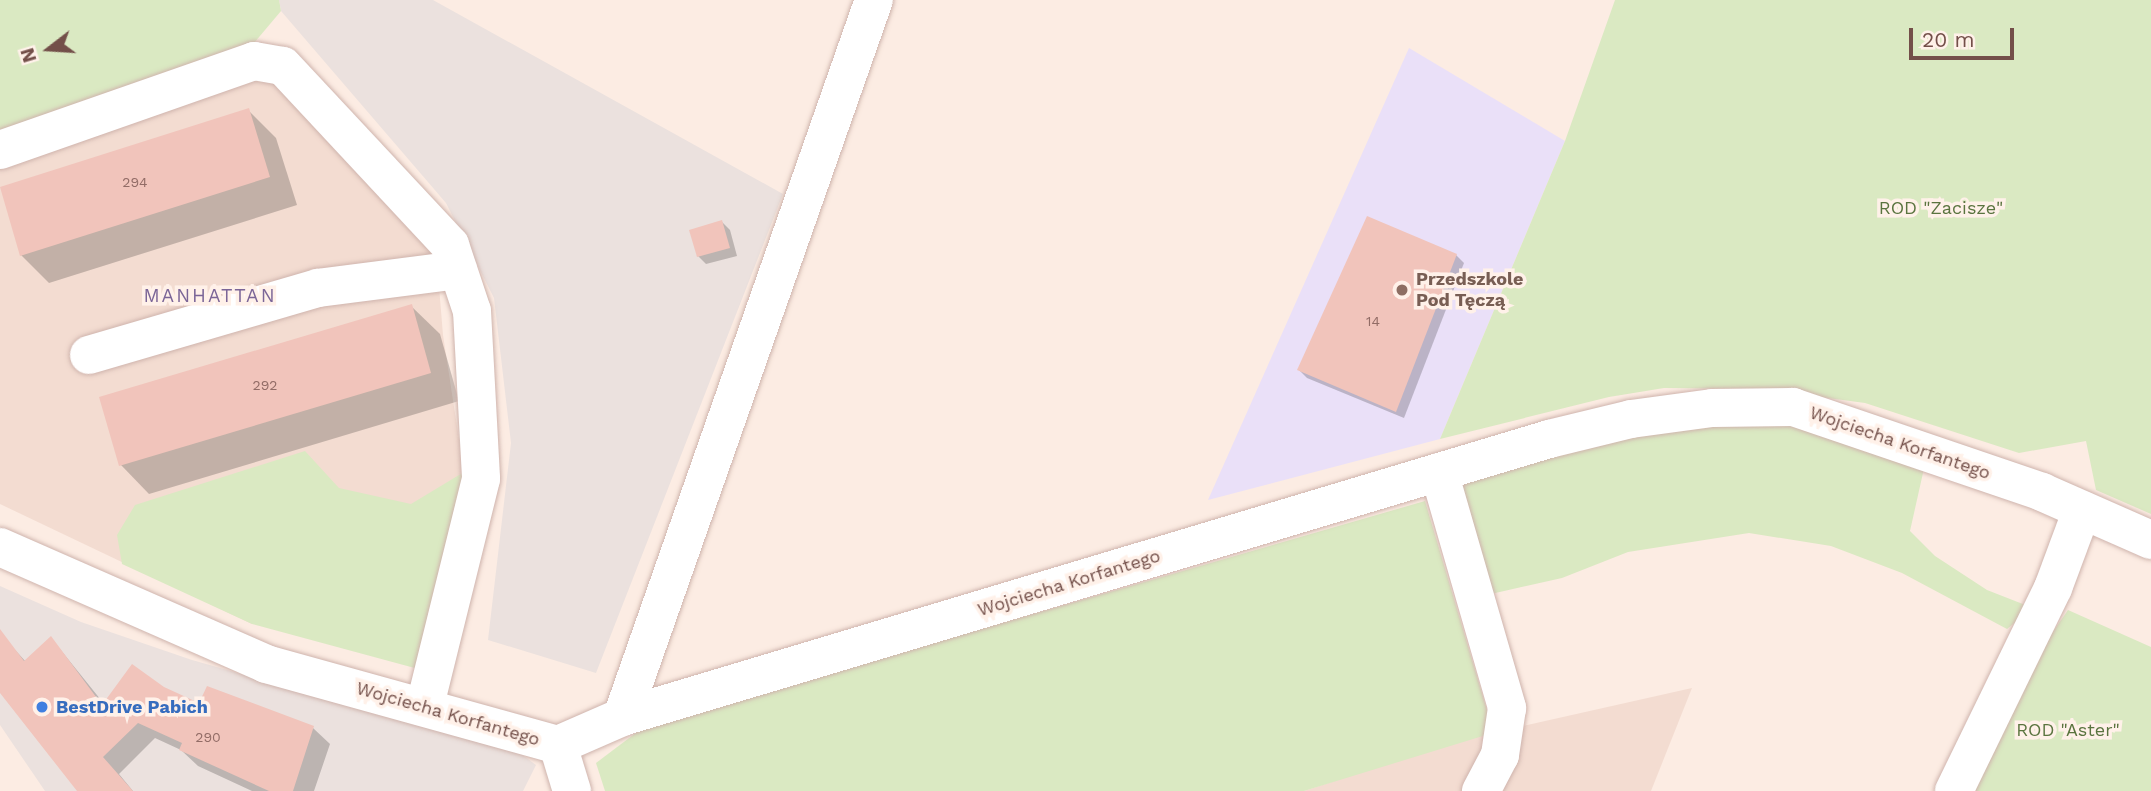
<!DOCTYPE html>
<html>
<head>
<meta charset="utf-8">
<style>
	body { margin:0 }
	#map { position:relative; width:2151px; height:791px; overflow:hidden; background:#fcece3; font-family:"Work Sans",sans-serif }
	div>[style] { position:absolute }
	.residential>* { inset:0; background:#f3dcd1 }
	.industrial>* { inset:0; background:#ebe1de }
	.education>* { inset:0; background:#eae0f8 }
	.green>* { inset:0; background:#dae9c2 }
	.shadow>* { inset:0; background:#0003 }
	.building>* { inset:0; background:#f1c4bb }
	.roads { filter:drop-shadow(0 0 2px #cfb4ad) drop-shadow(0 0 2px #cfb4ad) }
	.minor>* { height:38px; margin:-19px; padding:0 19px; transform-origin:19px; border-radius:19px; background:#fff }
	.dots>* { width:19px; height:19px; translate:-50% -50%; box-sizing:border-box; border:4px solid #fff1e9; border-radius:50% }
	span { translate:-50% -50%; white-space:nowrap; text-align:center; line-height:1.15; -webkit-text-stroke:7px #fff1e9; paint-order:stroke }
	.number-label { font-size:14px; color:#926c66 }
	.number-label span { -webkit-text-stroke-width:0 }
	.park-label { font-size:18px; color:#5a743f }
	.education-label { font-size:18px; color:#785e54; font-weight:700 }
	.left { translate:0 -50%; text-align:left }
	.street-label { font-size:18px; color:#734f49 }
	.shop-label { font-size:18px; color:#366cbe; font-weight:700 }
	.neighbourhood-label { font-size:19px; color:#7b6597; letter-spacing:2px }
	.north { position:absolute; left:14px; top:14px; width:70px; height:70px; -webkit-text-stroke:5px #fff1e9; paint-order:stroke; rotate:253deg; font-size:19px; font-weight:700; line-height:28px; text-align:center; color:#734f49 }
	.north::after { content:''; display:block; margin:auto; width:24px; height:32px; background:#734f49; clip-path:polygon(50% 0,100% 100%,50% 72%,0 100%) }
	.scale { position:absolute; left:1909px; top:28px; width:105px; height:32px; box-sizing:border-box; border:4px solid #734f49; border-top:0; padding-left:9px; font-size:21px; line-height:24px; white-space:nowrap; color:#734f49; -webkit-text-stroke:5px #fff1e9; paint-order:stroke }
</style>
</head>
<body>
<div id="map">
	<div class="residential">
		<div style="clip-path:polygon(249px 49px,436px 250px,443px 335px,464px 472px,252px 624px,0 504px,0 135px)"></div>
		<div style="clip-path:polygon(1692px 688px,1651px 791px,1304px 791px,1456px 741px)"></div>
	</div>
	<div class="industrial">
		<div style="clip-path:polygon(279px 0,433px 0,783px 194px,596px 673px,488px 640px,511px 443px,494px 298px,446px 203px,281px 11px)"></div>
		<div style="clip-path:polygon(0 586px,81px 622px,192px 660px,521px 754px,536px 765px,523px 791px,45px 791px,0 725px)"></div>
	</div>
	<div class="education">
		<div style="clip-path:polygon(1409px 48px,1565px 141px,1440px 439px,1208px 500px)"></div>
	</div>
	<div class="green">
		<div style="clip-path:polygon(0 0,279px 0,281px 11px,249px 49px,0 135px)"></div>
		<div style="clip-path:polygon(1615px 0,2151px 0,2151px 514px,2096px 490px,2086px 441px,2019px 453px,1865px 403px,1762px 389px,1664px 388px,1609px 397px,1440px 439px,1565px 141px)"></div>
		<div style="clip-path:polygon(1777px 419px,1925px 464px,1910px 531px,1935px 556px,1987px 590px,2033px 608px,2007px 629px,1902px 573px,1831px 546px,1749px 533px,1628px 552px,1562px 578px,1491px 594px,1459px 482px,1630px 436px)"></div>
		<div style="clip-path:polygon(305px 451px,339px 488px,411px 504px,464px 472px,422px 670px,252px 624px,122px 564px,117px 535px,135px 505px)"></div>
		<div style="clip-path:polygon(1425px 501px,1489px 717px,1486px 735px,1304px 791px,605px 791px,596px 763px,645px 726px)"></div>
		<div style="clip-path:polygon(2068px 610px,2151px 647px,2151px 791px,1968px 791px,2039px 652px)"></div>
	</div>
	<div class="shadow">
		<div style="clip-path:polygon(248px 110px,276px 138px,297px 205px,49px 283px,21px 255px)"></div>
		<div style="clip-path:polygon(722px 222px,730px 230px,737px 256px,706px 264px,698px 256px)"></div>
		<div style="clip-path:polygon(1456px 255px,1464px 263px,1404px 418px,1307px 378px,1299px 370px)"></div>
		<div style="clip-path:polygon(411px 306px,440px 334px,459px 401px,149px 494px,121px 465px)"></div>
		<div style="clip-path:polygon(51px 638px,105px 705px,163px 689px,200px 706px,313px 728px,330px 744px,314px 791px,252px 791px,198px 766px,181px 750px,155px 738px,119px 774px,133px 791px,84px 791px,0 689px,0 646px,7px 641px,26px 662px)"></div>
	</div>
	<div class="building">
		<div style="clip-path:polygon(249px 108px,270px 177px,20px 256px,0 187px)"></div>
		<div style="clip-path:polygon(1367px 216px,1457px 254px,1396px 412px,1297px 370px)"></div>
		<div style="clip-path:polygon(722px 220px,730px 248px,697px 257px,689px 230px)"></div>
		<div style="clip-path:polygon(412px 304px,431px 373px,119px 466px,99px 397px)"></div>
		<div style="clip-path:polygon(0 629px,24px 661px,51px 636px,102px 705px,132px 664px,164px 687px,199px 703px,207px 686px,314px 726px,293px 791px,269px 791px,179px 750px,182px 743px,138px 723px,103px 757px,133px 791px,77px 791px,0 693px)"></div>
	</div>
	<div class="roads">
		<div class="minor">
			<div style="left:0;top:150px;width:269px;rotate:-19.3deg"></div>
			<div style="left:254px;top:61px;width:29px;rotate:10deg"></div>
			<div style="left:283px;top:66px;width:245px;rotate:47deg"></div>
			<div style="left:450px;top:245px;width:70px;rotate:71.6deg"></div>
			<div style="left:472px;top:311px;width:168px;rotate:86.9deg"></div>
			<div style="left:481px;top:479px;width:234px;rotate:103.9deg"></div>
			<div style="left:89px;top:355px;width:239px;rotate:-16.3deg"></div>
			<div style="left:318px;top:288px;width:141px;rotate:-7.3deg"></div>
			<div style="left:1439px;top:472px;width:246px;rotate:73.9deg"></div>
			<div style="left:1507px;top:708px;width:48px;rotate:98.5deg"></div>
			<div style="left:1500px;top:755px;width:41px;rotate:117.8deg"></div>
			<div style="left:0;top:547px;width:291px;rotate:23.7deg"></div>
			<div style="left:266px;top:664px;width:303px;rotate:15.5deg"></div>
			<div style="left:558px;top:745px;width:70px;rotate:-23.6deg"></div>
			<div style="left:622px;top:717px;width:968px;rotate:-16.69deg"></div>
			<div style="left:1549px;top:439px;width:84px;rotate:-13.7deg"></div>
			<div style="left:1631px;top:419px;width:82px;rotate:-7.7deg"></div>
			<div style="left:1712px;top:408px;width:81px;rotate:-0.7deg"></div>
			<div style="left:1793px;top:407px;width:263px;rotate:18.8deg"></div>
			<div style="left:2042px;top:492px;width:119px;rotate:23.8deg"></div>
			<div style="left:622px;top:717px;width:760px;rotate:-70.64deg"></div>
			<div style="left:558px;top:745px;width:48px;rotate:73.1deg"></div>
			<div style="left:1954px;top:791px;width:226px;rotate:-64deg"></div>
			<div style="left:2053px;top:588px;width:83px;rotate:-69.6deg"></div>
		</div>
	</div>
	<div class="dots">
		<div style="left:1402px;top:290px;background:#8d6e63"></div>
		<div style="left:42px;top:707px;background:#3f7fe0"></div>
	</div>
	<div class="number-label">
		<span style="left:135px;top:182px">294</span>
		<span style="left:1373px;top:321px">14</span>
		<span style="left:265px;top:385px">292</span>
		<span style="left:208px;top:737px">290</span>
	</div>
	<div class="park-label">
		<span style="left:1941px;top:208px">ROD "Zacisze"</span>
		<span style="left:2068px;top:730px">ROD "Aster"</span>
	</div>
	<div class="education-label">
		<span class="left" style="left:1416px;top:290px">Przedszkole<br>Pod Tęczą</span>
	</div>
	<div class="street-label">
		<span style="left:1900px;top:443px;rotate:19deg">Wojciecha Korfantego</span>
		<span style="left:1069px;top:583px;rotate:-17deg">Wojciecha Korfantego</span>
		<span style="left:448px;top:714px;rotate:16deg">Wojciecha Korfantego</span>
	</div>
	<div class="shop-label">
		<span class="left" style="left:56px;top:707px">BestDrive Pabich</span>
	</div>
	<div class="neighbourhood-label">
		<span style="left:210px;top:296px">MANHATTAN</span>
	</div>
	<div class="north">N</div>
	<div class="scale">20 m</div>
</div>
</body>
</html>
